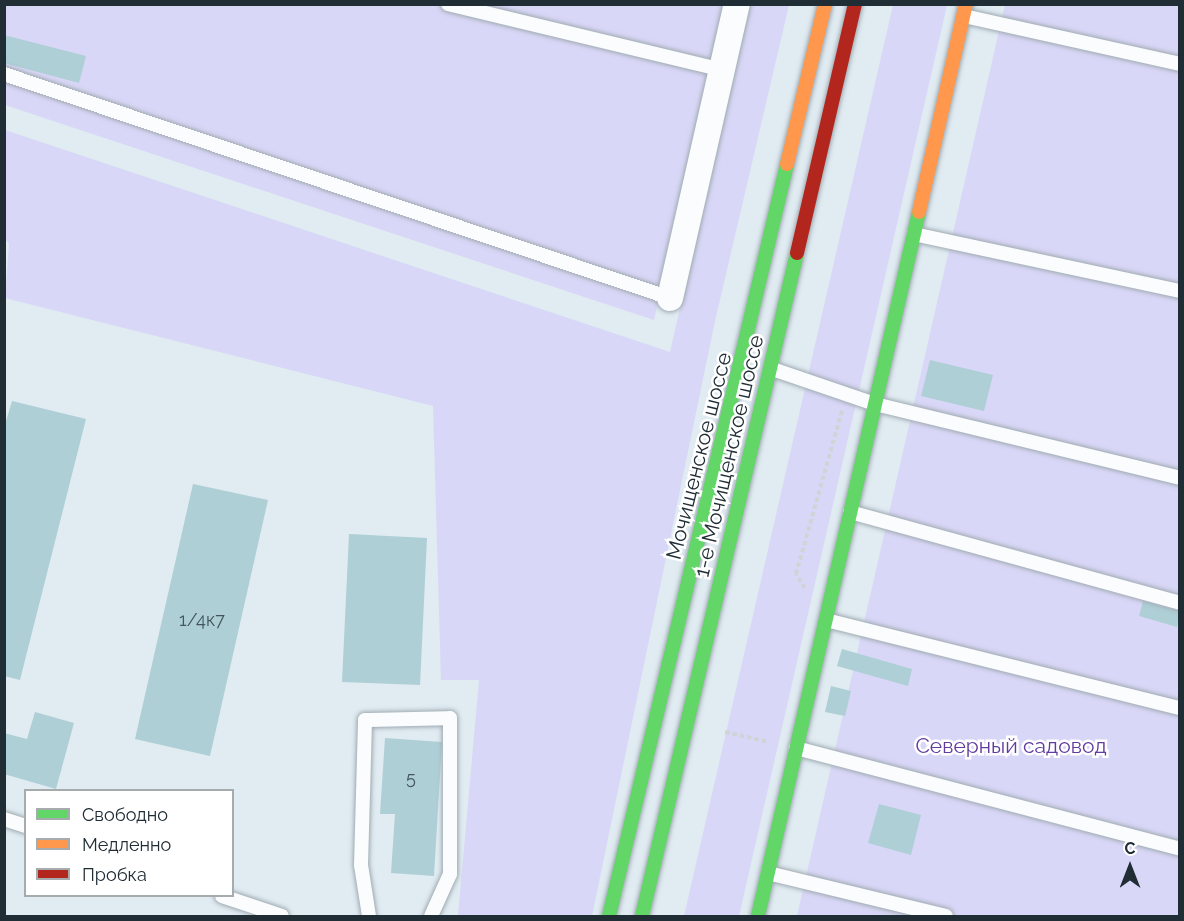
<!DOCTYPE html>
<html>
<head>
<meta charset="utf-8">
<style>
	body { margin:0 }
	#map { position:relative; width:1184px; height:921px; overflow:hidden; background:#e0ebf2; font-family:Raleway,sans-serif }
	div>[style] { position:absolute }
	.green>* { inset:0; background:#d9d7f7 }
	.building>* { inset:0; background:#aecfd6 }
	.path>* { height:4px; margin-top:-2px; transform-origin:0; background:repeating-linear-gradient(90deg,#d1d4d6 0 4.5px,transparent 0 7.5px) }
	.roads { filter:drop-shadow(0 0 2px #a0abb2) drop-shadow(0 0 2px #a0abb2) }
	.lane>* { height:14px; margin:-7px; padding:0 7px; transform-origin:7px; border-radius:7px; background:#fafcfd }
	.street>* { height:26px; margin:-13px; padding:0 13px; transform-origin:13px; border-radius:13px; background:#fafcfd }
	.fast>* { height:14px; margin:-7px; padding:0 7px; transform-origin:7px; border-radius:7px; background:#63d668 }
	.slow>* { height:14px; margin:-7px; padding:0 7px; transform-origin:7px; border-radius:7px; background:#ff974d }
	.jam>* { height:14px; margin:-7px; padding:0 7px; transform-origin:7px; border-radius:7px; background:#b3261e }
	span { translate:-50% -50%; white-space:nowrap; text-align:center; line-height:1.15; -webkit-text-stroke:5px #fff; paint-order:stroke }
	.number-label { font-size:18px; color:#44565d }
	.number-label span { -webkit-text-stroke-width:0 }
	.street-label { font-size:21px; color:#202d35 }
	.park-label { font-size:21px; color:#613b9f }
	.frame { position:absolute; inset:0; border:6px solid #202d35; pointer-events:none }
	.legend { position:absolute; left:24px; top:789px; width:210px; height:108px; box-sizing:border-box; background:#fff; border:2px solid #a6abae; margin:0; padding:8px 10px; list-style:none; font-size:18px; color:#202d35 }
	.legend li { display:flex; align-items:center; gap:12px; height:30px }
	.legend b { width:30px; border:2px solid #a6abae }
	.north { position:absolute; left:1100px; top:837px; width:60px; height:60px; -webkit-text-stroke:4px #fff; paint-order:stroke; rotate:0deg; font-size:16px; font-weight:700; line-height:24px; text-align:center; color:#202d35 }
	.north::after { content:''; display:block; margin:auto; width:21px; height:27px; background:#202d35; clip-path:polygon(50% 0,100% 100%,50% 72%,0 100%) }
</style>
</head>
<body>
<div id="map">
	<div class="green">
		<div style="clip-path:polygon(5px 5px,727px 5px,654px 320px,5px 105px)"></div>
		<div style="clip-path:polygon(749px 5px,789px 5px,715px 321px,592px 916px,458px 916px,479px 680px,441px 680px,433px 406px,5px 298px,9px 244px,5px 239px,5px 130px,670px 352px)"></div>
		<div style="clip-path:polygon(893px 5px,947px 5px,739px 916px,684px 916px)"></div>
		<div style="clip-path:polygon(1005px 5px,1179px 5px,1179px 916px,797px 916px)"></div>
	</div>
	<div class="building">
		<div style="clip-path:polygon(4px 35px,86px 56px,79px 83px,4px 63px)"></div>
		<div style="clip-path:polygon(930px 360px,993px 375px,984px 411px,921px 396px)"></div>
		<div style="clip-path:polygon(12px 401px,86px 419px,20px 680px,4px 676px,4px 428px)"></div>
		<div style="clip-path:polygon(193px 484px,268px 500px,210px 756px,135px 739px)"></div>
		<div style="clip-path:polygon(349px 534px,427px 538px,420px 685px,342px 682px)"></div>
		<div style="clip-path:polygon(1143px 601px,1180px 611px,1177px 627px,1139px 616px)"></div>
		<div style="clip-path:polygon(842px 649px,912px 669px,908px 686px,837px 666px)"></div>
		<div style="clip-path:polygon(831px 686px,851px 691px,845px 716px,825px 712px)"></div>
		<div style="clip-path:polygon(35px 712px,74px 723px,56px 789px,4px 774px,4px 733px,27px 739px)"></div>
		<div style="clip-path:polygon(385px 738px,442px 742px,434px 876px,391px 873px,395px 814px,380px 814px)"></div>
		<div style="clip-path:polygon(879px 804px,921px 815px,911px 855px,868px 843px)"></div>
	</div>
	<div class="path">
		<div style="left:805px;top:588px;width:17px;rotate:-123deg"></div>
		<div style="left:796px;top:574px;width:170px;rotate:-74.3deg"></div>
		<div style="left:725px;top:732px;width:45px;rotate:12.8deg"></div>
	</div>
	<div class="roads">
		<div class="lane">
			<div style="left:448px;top:4px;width:282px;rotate:13.5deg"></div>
			<div style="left:964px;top:16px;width:221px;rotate:12.5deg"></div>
			<div style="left:4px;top:74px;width:703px;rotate:18.59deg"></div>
			<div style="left:914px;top:234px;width:272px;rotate:12.1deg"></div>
			<div style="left:772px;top:369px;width:109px;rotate:18.8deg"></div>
			<div style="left:875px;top:404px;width:314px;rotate:13.6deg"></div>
			<div style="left:850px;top:512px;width:342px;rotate:15.4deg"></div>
			<div style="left:826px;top:620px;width:365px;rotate:14deg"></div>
			<div style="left:796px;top:748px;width:397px;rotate:14.7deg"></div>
			<div style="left:4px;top:819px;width:23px;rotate:18deg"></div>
			<div style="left:768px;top:873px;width:183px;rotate:13.6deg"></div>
			<div style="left:222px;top:896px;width:63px;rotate:18.4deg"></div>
			<div style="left:369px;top:916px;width:52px;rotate:-98.9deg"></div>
			<div style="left:361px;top:865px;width:145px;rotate:-88.4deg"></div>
			<div style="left:365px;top:720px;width:85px;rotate:-1.3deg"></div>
			<div style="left:450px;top:718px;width:156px;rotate:90deg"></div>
			<div style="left:450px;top:874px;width:46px;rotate:114.3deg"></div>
		</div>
		<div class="street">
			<div style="left:670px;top:298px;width:302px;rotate:-77.2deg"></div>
		</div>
		<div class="fast">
			<div style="left:609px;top:916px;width:773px;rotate:-76.68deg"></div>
			<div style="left:642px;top:916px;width:681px;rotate:-76.84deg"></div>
			<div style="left:758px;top:916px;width:722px;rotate:-77.12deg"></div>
		</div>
		<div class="slow">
			<div style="left:787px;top:164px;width:164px;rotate:-76.6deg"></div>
			<div style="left:919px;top:212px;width:213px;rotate:-77.3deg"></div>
		</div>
		<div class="jam">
			<div style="left:797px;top:253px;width:256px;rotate:-76.9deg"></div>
		</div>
	</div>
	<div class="number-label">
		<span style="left:202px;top:620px">1/4к7</span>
		<span style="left:411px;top:778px">5</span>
	</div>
	<div class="street-label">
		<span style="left:699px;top:456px;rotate:-76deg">Мочищенское шоссе</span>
		<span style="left:729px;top:456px;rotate:-77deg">1-е Мочищенское шоссе</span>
	</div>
	<div class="park-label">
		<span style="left:1011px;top:746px">Северный садовод</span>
	</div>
	<div class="frame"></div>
	<ul class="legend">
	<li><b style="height:8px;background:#63d668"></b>Свободно</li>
	<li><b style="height:8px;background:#ff974d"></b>Медленно</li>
	<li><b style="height:8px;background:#b3261e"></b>Пробка</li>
	</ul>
	<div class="north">С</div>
</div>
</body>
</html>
